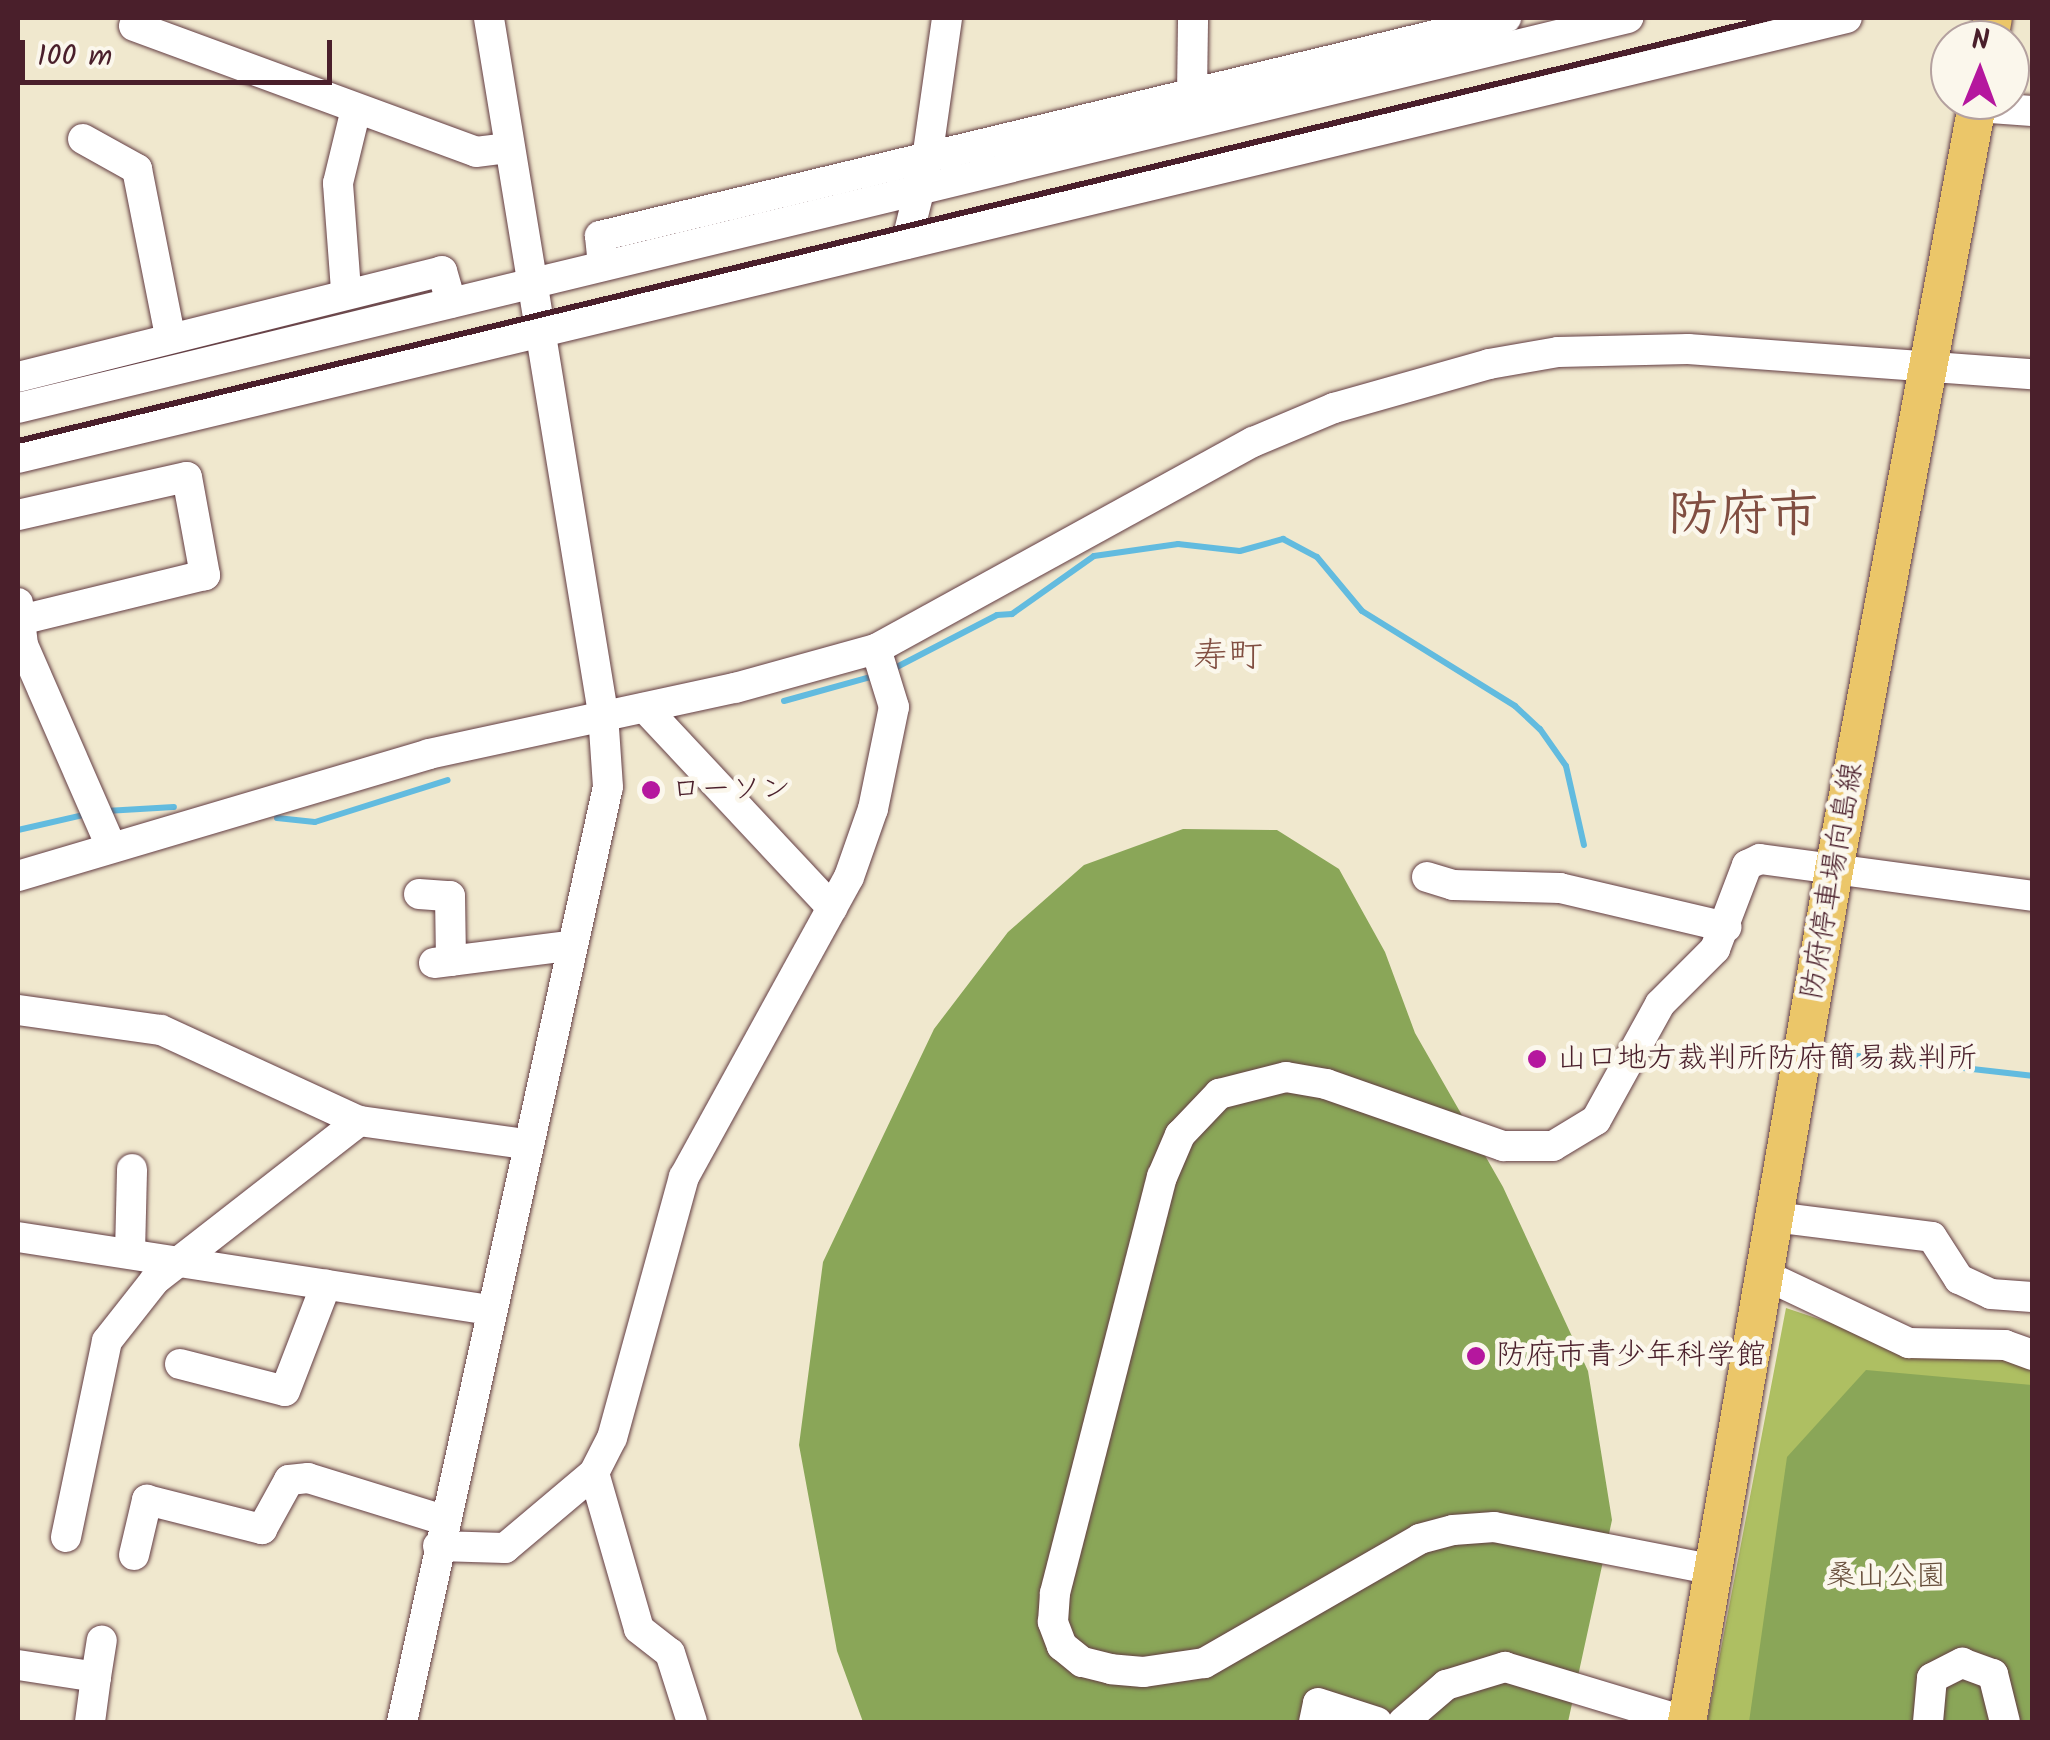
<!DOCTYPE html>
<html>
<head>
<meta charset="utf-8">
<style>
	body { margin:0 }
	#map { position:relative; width:2050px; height:1740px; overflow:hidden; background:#f0e8ce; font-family:Kalam,"Klee One",sans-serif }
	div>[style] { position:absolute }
	.green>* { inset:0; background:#aebf62 }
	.forest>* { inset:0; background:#8aa658 }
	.stream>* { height:6px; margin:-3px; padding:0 3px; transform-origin:3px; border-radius:3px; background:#62bbdf }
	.roads { filter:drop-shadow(0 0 2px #633d43) drop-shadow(0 0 2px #633d43) }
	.minor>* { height:30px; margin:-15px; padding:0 15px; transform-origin:15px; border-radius:15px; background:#fff }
	.major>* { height:38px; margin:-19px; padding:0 19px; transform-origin:19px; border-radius:19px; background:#ebc669 }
	.rail>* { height:6px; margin:-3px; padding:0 3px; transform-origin:3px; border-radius:3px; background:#4a1f2b }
	.dots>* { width:28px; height:28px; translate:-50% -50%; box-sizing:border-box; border:5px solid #fbf7ec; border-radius:50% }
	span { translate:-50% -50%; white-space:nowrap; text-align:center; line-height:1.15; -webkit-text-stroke:9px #fbf7ec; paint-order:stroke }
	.poi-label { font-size:30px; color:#4a1f2b }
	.left { translate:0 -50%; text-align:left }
	.street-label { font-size:30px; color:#4a1f2b }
	.park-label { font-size:30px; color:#684f3c }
	.quarter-label { font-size:35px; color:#814e41 }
	.town-label { font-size:50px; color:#814e41; font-weight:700 }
	.frame { position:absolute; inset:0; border:20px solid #4a1f2b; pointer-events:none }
	.north { position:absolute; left:1930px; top:20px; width:100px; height:100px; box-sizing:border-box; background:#fbf7ec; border:2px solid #b4a19f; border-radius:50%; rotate:1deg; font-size:28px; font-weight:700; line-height:40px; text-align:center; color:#4a1f2b }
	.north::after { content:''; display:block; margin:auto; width:35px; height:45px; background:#b5179e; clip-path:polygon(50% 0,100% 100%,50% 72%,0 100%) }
	.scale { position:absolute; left:20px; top:40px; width:312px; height:45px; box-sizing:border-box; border:5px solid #4a1f2b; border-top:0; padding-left:12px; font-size:30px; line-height:35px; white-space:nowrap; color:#4a1f2b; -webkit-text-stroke:8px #fbf7ec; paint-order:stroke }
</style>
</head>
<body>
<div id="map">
	<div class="green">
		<div style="clip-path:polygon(1786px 1308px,1921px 1353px,2032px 1362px,2032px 1722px,1707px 1722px)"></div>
	</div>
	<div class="forest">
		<div style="clip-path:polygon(1183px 829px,1277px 830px,1339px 869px,1385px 952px,1415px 1033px,1503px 1187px,1588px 1371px,1612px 1520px,1568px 1722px,863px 1722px,837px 1651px,799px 1445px,823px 1262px,934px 1029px,1008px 932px,1084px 865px)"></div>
		<div style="clip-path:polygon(1866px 1370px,2032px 1385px,2032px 1722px,1749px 1722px,1787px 1457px)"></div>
	</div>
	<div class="stream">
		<div style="left:891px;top:670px;width:119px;rotate:-27.4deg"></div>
		<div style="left:997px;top:615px;width:15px;rotate:-4deg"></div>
		<div style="left:1012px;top:614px;width:100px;rotate:-35.3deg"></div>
		<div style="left:1094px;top:556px;width:85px;rotate:-8.1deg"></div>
		<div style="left:1178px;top:544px;width:62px;rotate:6.4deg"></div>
		<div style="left:1240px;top:551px;width:45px;rotate:-15.6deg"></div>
		<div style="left:1283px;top:539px;width:38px;rotate:28deg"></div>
		<div style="left:1317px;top:557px;width:70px;rotate:50.2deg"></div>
		<div style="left:1362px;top:611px;width:180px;rotate:31.8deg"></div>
		<div style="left:1515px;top:706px;width:34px;rotate:43deg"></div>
		<div style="left:1540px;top:729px;width:45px;rotate:54.9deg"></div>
		<div style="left:1566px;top:766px;width:81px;rotate:77.2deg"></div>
		<div style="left:784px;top:701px;width:93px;rotate:-15.5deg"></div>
		<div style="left:106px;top:811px;width:68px;rotate:-3.4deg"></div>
		<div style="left:277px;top:818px;width:38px;rotate:6deg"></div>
		<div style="left:315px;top:822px;width:139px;rotate:-17.5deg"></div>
		<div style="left:18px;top:830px;width:72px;rotate:-12.9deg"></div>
		<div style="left:1849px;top:1055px;width:184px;rotate:6.5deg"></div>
	</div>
	<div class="roads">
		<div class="minor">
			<div style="left:134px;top:26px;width:364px;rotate:20.2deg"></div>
			<div style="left:476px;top:152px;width:33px;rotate:-7deg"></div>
			<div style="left:1192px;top:94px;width:76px;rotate:-89.2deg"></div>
			<div style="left:1977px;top:107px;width:55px;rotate:4.2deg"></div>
			<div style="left:83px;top:139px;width:62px;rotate:29.1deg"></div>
			<div style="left:137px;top:169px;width:169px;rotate:78.8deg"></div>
			<div style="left:906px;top:244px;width:88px;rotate:-76.1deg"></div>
			<div style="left:927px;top:159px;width:142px;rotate:-81.9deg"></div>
			<div style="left:603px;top:265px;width:29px;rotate:-96deg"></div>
			<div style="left:600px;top:236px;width:932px;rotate:-13.53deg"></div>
			<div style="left:346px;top:290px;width:107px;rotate:-94.3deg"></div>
			<div style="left:338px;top:183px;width:76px;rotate:-76.3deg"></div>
			<div style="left:18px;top:377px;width:437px;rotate:-14deg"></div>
			<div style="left:442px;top:271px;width:33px;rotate:74deg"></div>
			<div style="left:18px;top:408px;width:1657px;rotate:-13.62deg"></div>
			<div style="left:18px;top:458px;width:1881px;rotate:-13.53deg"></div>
			<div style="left:18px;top:515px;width:173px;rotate:-12.7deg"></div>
			<div style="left:187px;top:477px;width:100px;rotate:79.6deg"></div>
			<div style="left:205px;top:575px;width:190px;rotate:166.3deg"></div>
			<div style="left:18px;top:603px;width:42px;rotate:83.2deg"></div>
			<div style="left:23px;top:645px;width:219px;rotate:66.4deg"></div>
			<div style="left:645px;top:708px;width:274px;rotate:46.9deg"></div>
			<div style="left:18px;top:876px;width:429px;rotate:-16.5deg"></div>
			<div style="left:429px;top:754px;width:313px;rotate:-12.2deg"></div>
			<div style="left:735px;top:688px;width:146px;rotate:-15.5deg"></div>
			<div style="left:876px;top:649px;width:430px;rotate:-28.8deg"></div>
			<div style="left:1253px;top:442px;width:88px;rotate:-22.8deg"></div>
			<div style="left:1334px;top:408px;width:161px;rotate:-15.8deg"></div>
			<div style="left:1489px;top:364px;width:70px;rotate:-9.9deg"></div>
			<div style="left:1558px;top:352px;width:130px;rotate:-1.3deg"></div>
			<div style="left:1688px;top:349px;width:345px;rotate:4.2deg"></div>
			<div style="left:1427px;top:877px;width:27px;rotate:17deg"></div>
			<div style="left:1453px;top:885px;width:107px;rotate:1.6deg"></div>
			<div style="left:1560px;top:888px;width:171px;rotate:13.2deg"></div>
			<div style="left:419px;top:894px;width:31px;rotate:4deg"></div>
			<div style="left:450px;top:896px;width:65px;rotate:89.1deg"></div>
			<div style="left:434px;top:963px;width:136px;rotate:-7.2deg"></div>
			<div style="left:18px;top:1010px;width:144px;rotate:8deg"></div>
			<div style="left:161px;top:1030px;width:218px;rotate:24.7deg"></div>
			<div style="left:359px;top:1121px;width:168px;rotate:7.9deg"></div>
			<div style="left:1774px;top:1217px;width:159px;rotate:7.2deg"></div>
			<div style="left:1932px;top:1237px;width:50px;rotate:57.3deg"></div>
			<div style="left:1959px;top:1279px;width:35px;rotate:25deg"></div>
			<div style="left:1991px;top:1294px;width:41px;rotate:4.2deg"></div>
			<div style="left:18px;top:1237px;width:477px;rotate:8.8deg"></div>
			<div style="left:130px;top:1253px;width:84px;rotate:-88.6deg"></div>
			<div style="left:1767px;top:1276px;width:157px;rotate:25.3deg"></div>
			<div style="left:1909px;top:1343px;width:96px;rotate:1.2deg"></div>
			<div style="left:2005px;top:1345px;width:29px;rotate:20deg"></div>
			<div style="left:180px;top:1364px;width:108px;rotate:14.4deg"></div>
			<div style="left:285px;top:1391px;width:114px;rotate:-68.9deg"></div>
			<div style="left:594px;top:1473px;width:162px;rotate:73.9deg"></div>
			<div style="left:639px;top:1629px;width:39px;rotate:38deg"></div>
			<div style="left:670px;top:1653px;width:72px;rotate:72.3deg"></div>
			<div style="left:66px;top:1537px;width:200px;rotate:-78.2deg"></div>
			<div style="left:107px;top:1341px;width:78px;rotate:-51.8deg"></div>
			<div style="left:155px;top:1280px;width:259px;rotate:-37.9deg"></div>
			<div style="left:438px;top:1546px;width:67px;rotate:1.7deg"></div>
			<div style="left:505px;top:1548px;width:116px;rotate:-40.1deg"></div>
			<div style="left:594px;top:1473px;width:39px;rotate:-63deg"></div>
			<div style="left:612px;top:1438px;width:271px;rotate:-74.6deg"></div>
			<div style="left:684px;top:1177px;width:342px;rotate:-61.2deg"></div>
			<div style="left:849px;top:877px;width:72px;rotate:-70.6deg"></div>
			<div style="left:873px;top:809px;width:104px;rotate:-78.4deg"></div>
			<div style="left:894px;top:707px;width:61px;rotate:-107.2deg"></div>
			<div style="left:134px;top:1555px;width:57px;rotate:-76.7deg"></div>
			<div style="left:147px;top:1500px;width:119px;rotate:14.2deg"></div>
			<div style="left:262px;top:1529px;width:56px;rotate:-61.1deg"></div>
			<div style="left:289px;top:1480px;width:19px;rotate:-6deg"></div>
			<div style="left:308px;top:1478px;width:142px;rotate:17.2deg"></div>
			<div style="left:1715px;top:1570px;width:225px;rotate:-169deg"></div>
			<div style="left:1494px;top:1527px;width:41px;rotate:175.8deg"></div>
			<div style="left:1453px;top:1530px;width:34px;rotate:165deg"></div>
			<div style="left:1420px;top:1539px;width:249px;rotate:150.1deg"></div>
			<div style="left:1204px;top:1663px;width:62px;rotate:171.6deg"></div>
			<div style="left:1143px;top:1672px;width:32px;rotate:-175deg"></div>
			<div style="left:1111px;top:1669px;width:30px;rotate:-166deg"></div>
			<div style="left:1082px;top:1662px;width:26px;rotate:-141deg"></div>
			<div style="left:1062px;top:1646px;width:26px;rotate:-111deg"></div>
			<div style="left:1053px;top:1622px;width:29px;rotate:-86deg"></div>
			<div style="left:1055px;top:1593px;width:430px;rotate:-75.6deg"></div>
			<div style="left:1162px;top:1177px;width:46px;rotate:-66.8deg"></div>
			<div style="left:1180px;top:1135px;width:57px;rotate:-46.4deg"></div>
			<div style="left:1219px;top:1094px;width:69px;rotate:-14.2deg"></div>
			<div style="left:1286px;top:1077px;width:41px;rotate:9.9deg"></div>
			<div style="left:1326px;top:1084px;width:188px;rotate:19.3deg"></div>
			<div style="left:1503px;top:1146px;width:50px"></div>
			<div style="left:1553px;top:1146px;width:50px;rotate:-31.2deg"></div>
			<div style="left:1596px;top:1120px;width:132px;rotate:-61.1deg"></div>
			<div style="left:1660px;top:1004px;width:78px;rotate:-45deg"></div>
			<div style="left:1715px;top:949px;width:90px;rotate:-69.1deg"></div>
			<div style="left:1747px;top:865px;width:14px;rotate:-25deg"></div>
			<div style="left:1760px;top:859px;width:275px;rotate:7.7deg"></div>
			<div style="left:18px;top:1665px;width:79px;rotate:8.7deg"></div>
			<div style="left:96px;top:1677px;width:45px;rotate:97.6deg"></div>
			<div style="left:96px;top:1677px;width:37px;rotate:-81deg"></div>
			<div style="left:402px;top:1722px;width:957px;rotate:-77.58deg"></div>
			<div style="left:608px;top:787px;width:74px;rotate:-93.9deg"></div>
			<div style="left:603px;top:713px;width:704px;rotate:-99.32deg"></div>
			<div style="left:1314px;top:1722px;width:19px;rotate:-78deg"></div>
			<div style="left:1318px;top:1703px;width:62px;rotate:17.9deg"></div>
			<div style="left:1403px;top:1722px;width:57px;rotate:-40.7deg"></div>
			<div style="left:1446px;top:1685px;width:62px;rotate:-17deg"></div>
			<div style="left:1505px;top:1667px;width:190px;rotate:16.8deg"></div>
			<div style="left:1928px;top:1722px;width:44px;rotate:-84.8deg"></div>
			<div style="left:1932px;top:1678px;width:34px;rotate:-27deg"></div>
			<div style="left:1962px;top:1663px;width:33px;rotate:20deg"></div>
			<div style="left:1993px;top:1674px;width:49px;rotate:76deg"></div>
		</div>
		<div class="major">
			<div style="left:1989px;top:40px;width:22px;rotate:-80deg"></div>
			<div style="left:1687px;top:1722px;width:865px;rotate:-80.21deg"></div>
			<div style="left:1834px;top:870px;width:783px;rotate:-79.41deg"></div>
		</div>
	</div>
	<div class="rail">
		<div style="left:18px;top:441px;width:1801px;rotate:-13.58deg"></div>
	</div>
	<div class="dots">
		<div style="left:651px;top:790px;background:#b5179e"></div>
		<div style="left:1537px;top:1059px;background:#b5179e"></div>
		<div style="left:1476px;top:1356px;background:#b5179e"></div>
	</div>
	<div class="poi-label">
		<span class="left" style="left:671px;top:790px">ローソン</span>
		<span class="left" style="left:1557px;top:1059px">山口地方裁判所防府簡易裁判所</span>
		<span class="left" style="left:1496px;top:1356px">防府市青少年科学館</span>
	</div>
	<div class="street-label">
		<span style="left:1833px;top:881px;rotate:-80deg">防府停車場向島線</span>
	</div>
	<div class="park-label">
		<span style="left:1886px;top:1577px">桑山公園</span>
	</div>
	<div class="quarter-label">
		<span style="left:1228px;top:657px">寿町</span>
	</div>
	<div class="town-label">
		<span style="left:1743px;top:518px">防府市</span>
	</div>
	<div class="frame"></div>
	<div class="north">N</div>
	<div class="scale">100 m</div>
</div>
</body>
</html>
